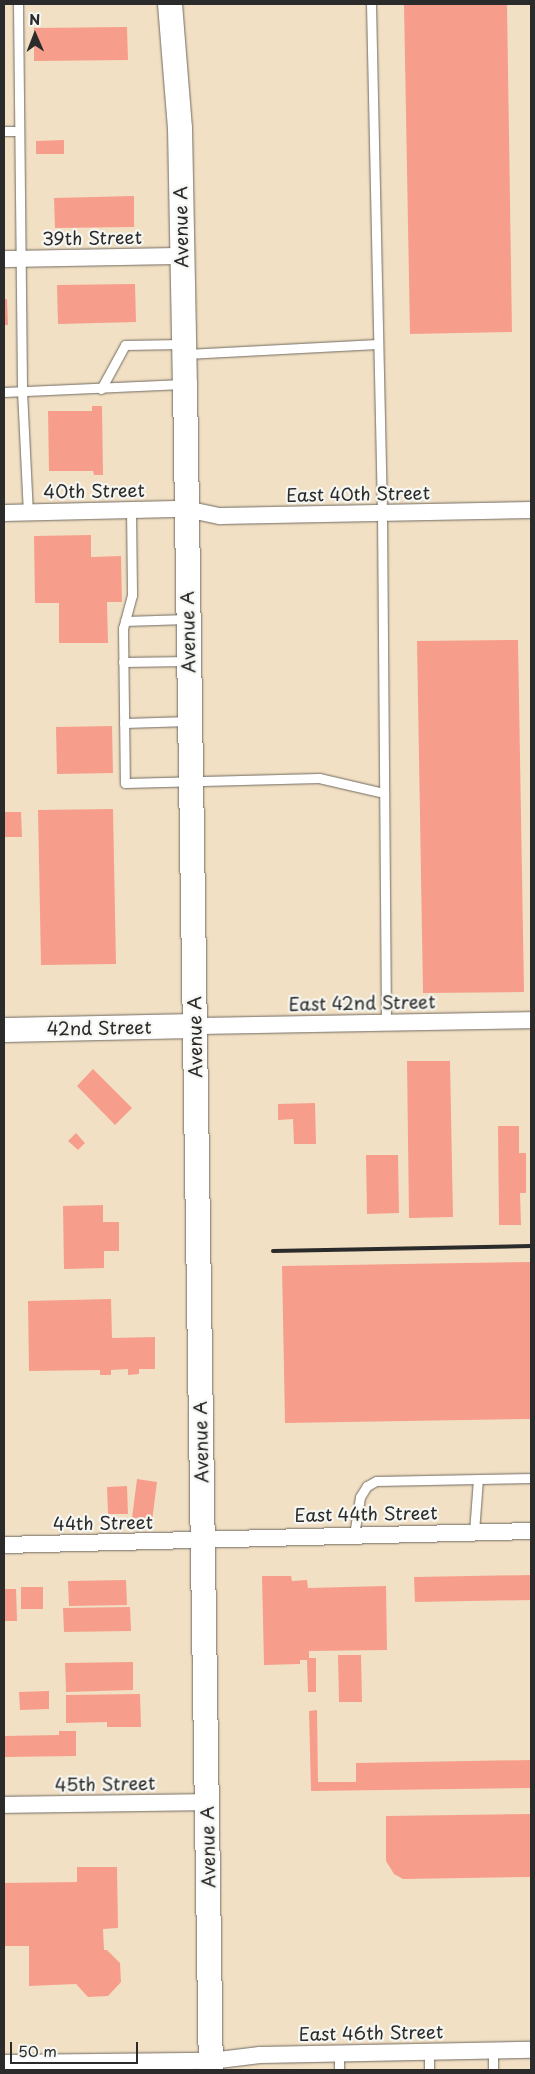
<!DOCTYPE html>
<html>
<head>
<meta charset="utf-8">
<style>
	body { margin:0 }
	#map { position:relative; width:535px; height:2074px; overflow:hidden; background:#f2e0c4; font-family:"Playpen Sans",sans-serif }
	div>[style] { position:absolute }
	.building>* { inset:0; background:#f69e8b }
	.roads { filter:drop-shadow(0 0 1px #716a61) drop-shadow(0 0 1px #716a61) }
	.lane>* { height:9px; margin:-4.5px; padding:0 4.5px; transform-origin:4.5px; border-radius:4.5px; background:#fff }
	.street>* { height:16px; margin:-8px; padding:0 8px; transform-origin:8px; border-radius:8px; background:#fff }
	.secondary>* { height:24px; margin:-12px; padding:0 12px; transform-origin:12px; border-radius:12px; background:#fff }
	.rail>* { height:4px; margin:-2px; padding:0 2px; transform-origin:2px; border-radius:2px; background:#2b2b2b }
	span { translate:-50% -50%; white-space:nowrap; text-align:center; line-height:1.15; -webkit-text-stroke:4.5px #f6f6f2; paint-order:stroke }
	.street-label { font-size:18px; color:#2b2b2b }
	.frame { position:absolute; inset:0; border:5px solid #2b2b2b; pointer-events:none }
	.north { position:absolute; left:10px; top:10px; width:50px; height:50px; -webkit-text-stroke:4px #f6f6f2; paint-order:stroke; rotate:359deg; font-size:14px; font-weight:700; line-height:20px; text-align:center; color:#2b2b2b }
	.north::after { content:''; display:block; margin:auto; width:18px; height:22px; background:#2b2b2b; clip-path:polygon(50% 0,100% 100%,50% 72%,0 100%) }
	.scale { position:absolute; left:10px; top:2042px; width:128px; height:22px; box-sizing:border-box; border:2px solid #2b2b2b; border-top:0; padding-left:6px; font-size:15px; line-height:18px; white-space:nowrap; color:#2b2b2b; -webkit-text-stroke:4px #f6f6f2; paint-order:stroke }
</style>
</head>
<body>
<div id="map">
	<div class="building">
		<div style="clip-path:polygon(507px 4px,512px 332px,410px 334px,404px 5px)"></div>
		<div style="clip-path:polygon(127px 27px,128px 60px,34px 61px,34px 28px)"></div>
		<div style="clip-path:polygon(64px 140px,64px 154px,36px 154px,36px 141px)"></div>
		<div style="clip-path:polygon(134px 196px,134px 227px,55px 228px,54px 198px)"></div>
		<div style="clip-path:polygon(135px 284px,136px 322px,58px 324px,57px 285px)"></div>
		<div style="clip-path:polygon(4px 299px,7px 299px,8px 325px,4px 325px)"></div>
		<div style="clip-path:polygon(92px 406px,102px 406px,103px 475px,94px 475px,93px 471px,49px 471px,48px 411px,92px 411px)"></div>
		<div style="clip-path:polygon(91px 535px,91px 557px,121px 556px,122px 602px,107px 602px,108px 643px,59px 643px,59px 603px,35px 603px,34px 536px)"></div>
		<div style="clip-path:polygon(518px 640px,524px 992px,423px 993px,417px 641px)"></div>
		<div style="clip-path:polygon(112px 726px,113px 773px,57px 774px,56px 727px)"></div>
		<div style="clip-path:polygon(113px 809px,116px 964px,41px 965px,38px 810px)"></div>
		<div style="clip-path:polygon(4px 812px,21px 812px,22px 837px,4px 837px)"></div>
		<div style="clip-path:polygon(407px 1061px,450px 1061px,453px 1217px,409px 1218px)"></div>
		<div style="clip-path:polygon(93px 1069px,132px 1108px,115px 1125px,77px 1086px)"></div>
		<div style="clip-path:polygon(315px 1103px,316px 1144px,294px 1144px,293px 1119px,278px 1120px,278px 1104px)"></div>
		<div style="clip-path:polygon(498px 1126px,519px 1126px,519px 1153px,526px 1153px,526px 1193px,520px 1193px,521px 1225px,499px 1225px)"></div>
		<div style="clip-path:polygon(76px 1133px,85px 1143px,78px 1150px,68px 1141px)"></div>
		<div style="clip-path:polygon(366px 1155px,398px 1155px,399px 1213px,367px 1214px)"></div>
		<div style="clip-path:polygon(103px 1205px,103px 1222px,119px 1222px,119px 1251px,104px 1251px,104px 1268px,64px 1269px,63px 1206px)"></div>
		<div style="clip-path:polygon(531px 1262px,531px 1419px,285px 1423px,282px 1266px)"></div>
		<div style="clip-path:polygon(111px 1299px,112px 1338px,155px 1337px,155px 1369px,139px 1369px,139px 1374px,128px 1375px,128px 1369px,111px 1370px,111px 1375px,100px 1375px,100px 1370px,29px 1371px,28px 1301px)"></div>
		<div style="clip-path:polygon(137px 1479px,157px 1482px,152px 1521px,132px 1518px)"></div>
		<div style="clip-path:polygon(127px 1486px,128px 1514px,108px 1514px,107px 1487px)"></div>
		<div style="clip-path:polygon(531px 1575px,531px 1600px,415px 1602px,414px 1577px)"></div>
		<div style="clip-path:polygon(262px 1576px,291px 1576px,292px 1581px,307px 1580px,308px 1588px,386px 1586px,387px 1650px,309px 1651px,309px 1658px,316px 1658px,316px 1692px,308px 1692px,307px 1660px,300px 1660px,300px 1664px,264px 1665px)"></div>
		<div style="clip-path:polygon(126px 1580px,127px 1605px,69px 1606px,68px 1581px)"></div>
		<div style="clip-path:polygon(21px 1587px,43px 1587px,43px 1609px,21px 1609px)"></div>
		<div style="clip-path:polygon(4px 1589px,16px 1589px,17px 1621px,4px 1621px)"></div>
		<div style="clip-path:polygon(130px 1607px,131px 1631px,64px 1632px,63px 1608px)"></div>
		<div style="clip-path:polygon(338px 1655px,361px 1655px,362px 1702px,339px 1702px)"></div>
		<div style="clip-path:polygon(133px 1662px,133px 1690px,66px 1692px,65px 1663px)"></div>
		<div style="clip-path:polygon(49px 1691px,49px 1709px,20px 1710px,19px 1692px)"></div>
		<div style="clip-path:polygon(140px 1694px,141px 1727px,107px 1727px,107px 1722px,66px 1723px,66px 1695px)"></div>
		<div style="clip-path:polygon(317px 1710px,318px 1782px,356px 1782px,356px 1763px,531px 1760px,531px 1788px,311px 1791px,309px 1711px)"></div>
		<div style="clip-path:polygon(59px 1731px,76px 1731px,76px 1756px,4px 1757px,4px 1736px,59px 1735px)"></div>
		<div style="clip-path:polygon(531px 1814px,531px 1877px,403px 1879px,394px 1874px,386px 1861px,386px 1816px)"></div>
		<div style="clip-path:polygon(77px 1867px,117px 1867px,118px 1928px,103px 1929px,104px 1950px,107px 1950px,120px 1963px,121px 1982px,108px 1996px,88px 1997px,76px 1984px,29px 1986px,29px 1946px,4px 1946px,4px 1883px,77px 1882px)"></div>
	</div>
	<div class="roads">
		<div class="lane">
			<div style="left:18px;top:4px;width:387px;rotate:89.4deg"></div>
			<div style="left:22px;top:391px;width:122px;rotate:87.2deg"></div>
			<div style="left:371px;top:4px;width:509px;rotate:88.76deg"></div>
			<div style="left:382px;top:513px;width:509px;rotate:89.55deg"></div>
			<div style="left:4px;top:131px;width:15px"></div>
			<div style="left:186px;top:354px;width:192px;rotate:-3deg"></div>
			<div style="left:101px;top:389px;width:50px;rotate:-61.4deg"></div>
			<div style="left:125px;top:345px;width:57px;rotate:-1deg"></div>
			<div style="left:4px;top:392px;width:179px;rotate:-2.6deg"></div>
			<div style="left:131px;top:510px;width:85px;rotate:89.3deg"></div>
			<div style="left:132px;top:595px;width:34px;rotate:105deg"></div>
			<div style="left:123px;top:628px;width:155px;rotate:89.3deg"></div>
			<div style="left:125px;top:783px;width:194px;rotate:-1.5deg"></div>
			<div style="left:319px;top:778px;width:67px;rotate:13deg"></div>
			<div style="left:125px;top:621px;width:62px;rotate:-1.8deg"></div>
			<div style="left:123px;top:662px;width:65px;rotate:-0.9deg"></div>
			<div style="left:124px;top:723px;width:65px;rotate:-1.8deg"></div>
			<div style="left:474px;top:1532px;width:53px;rotate:-85.7deg"></div>
			<div style="left:354px;top:1535px;width:38px;rotate:-81deg"></div>
			<div style="left:360px;top:1497px;width:13px;rotate:-58deg"></div>
			<div style="left:367px;top:1486px;width:10px;rotate:-29deg"></div>
			<div style="left:376px;top:1481px;width:155px;rotate:-1.1deg"></div>
			<div style="left:429px;top:2051px;width:19px;rotate:90deg"></div>
			<div style="left:493px;top:2051px;width:19px;rotate:90deg"></div>
			<div style="left:339px;top:2054px;width:16px;rotate:90deg"></div>
		</div>
		<div class="street">
			<div style="left:4px;top:259px;width:178px;rotate:-1deg"></div>
			<div style="left:4px;top:513px;width:182px;rotate:-1.3deg"></div>
			<div style="left:186px;top:509px;width:35px;rotate:12deg"></div>
			<div style="left:220px;top:516px;width:311px;rotate:-1.1deg"></div>
			<div style="left:194px;top:1026px;width:337px;rotate:-1deg"></div>
			<div style="left:4px;top:1545px;width:527px;rotate:-1.52deg"></div>
			<div style="left:4px;top:1805px;width:203px;rotate:-0.8deg"></div>
			<div style="left:4px;top:2063px;width:207px;rotate:-0.6deg"></div>
			<div style="left:211px;top:2061px;width:49px;rotate:-7deg"></div>
			<div style="left:260px;top:2055px;width:271px;rotate:-1.1deg"></div>
		</div>
		<div class="secondary">
			<div style="left:170px;top:4px;width:124px;rotate:85.4deg"></div>
			<div style="left:180px;top:128px;width:256px;rotate:88.9deg"></div>
			<div style="left:185px;top:384px;width:1686px;rotate:89.12deg"></div>
			<div style="left:4px;top:1030px;width:190px;rotate:-1.2deg"></div>
		</div>
	</div>
	<div class="rail">
		<div style="left:273px;top:1251px;width:258px;rotate:-1.1deg"></div>
	</div>
	<div class="street-label">
		<span style="left:181px;top:227px;rotate:-91deg">Avenue A</span>
		<span style="left:92px;top:238px;rotate:-1deg">39th Street</span>
		<span style="left:94px;top:491px;rotate:-1deg">40th Street</span>
		<span style="left:358px;top:494px;rotate:-1deg">East 40th Street</span>
		<span style="left:188px;top:632px;rotate:-91deg">Avenue A</span>
		<span style="left:362px;top:1003px;rotate:-1deg">East 42nd Street</span>
		<span style="left:99px;top:1028px;rotate:-1deg">42nd Street</span>
		<span style="left:195px;top:1037px;rotate:-91deg">Avenue A</span>
		<span style="left:201px;top:1442px;rotate:-91deg">Avenue A</span>
		<span style="left:366px;top:1514px;rotate:-1deg">East 44th Street</span>
		<span style="left:103px;top:1523px;rotate:-1deg">44th Street</span>
		<span style="left:105px;top:1784px;rotate:-1deg">45th Street</span>
		<span style="left:208px;top:1847px;rotate:-91deg">Avenue A</span>
		<span style="left:371px;top:2033px;rotate:-1deg">East 46th Street</span>
	</div>
	<div class="frame"></div>
	<div class="north">N</div>
	<div class="scale">50 m</div>
</div>
</body>
</html>
